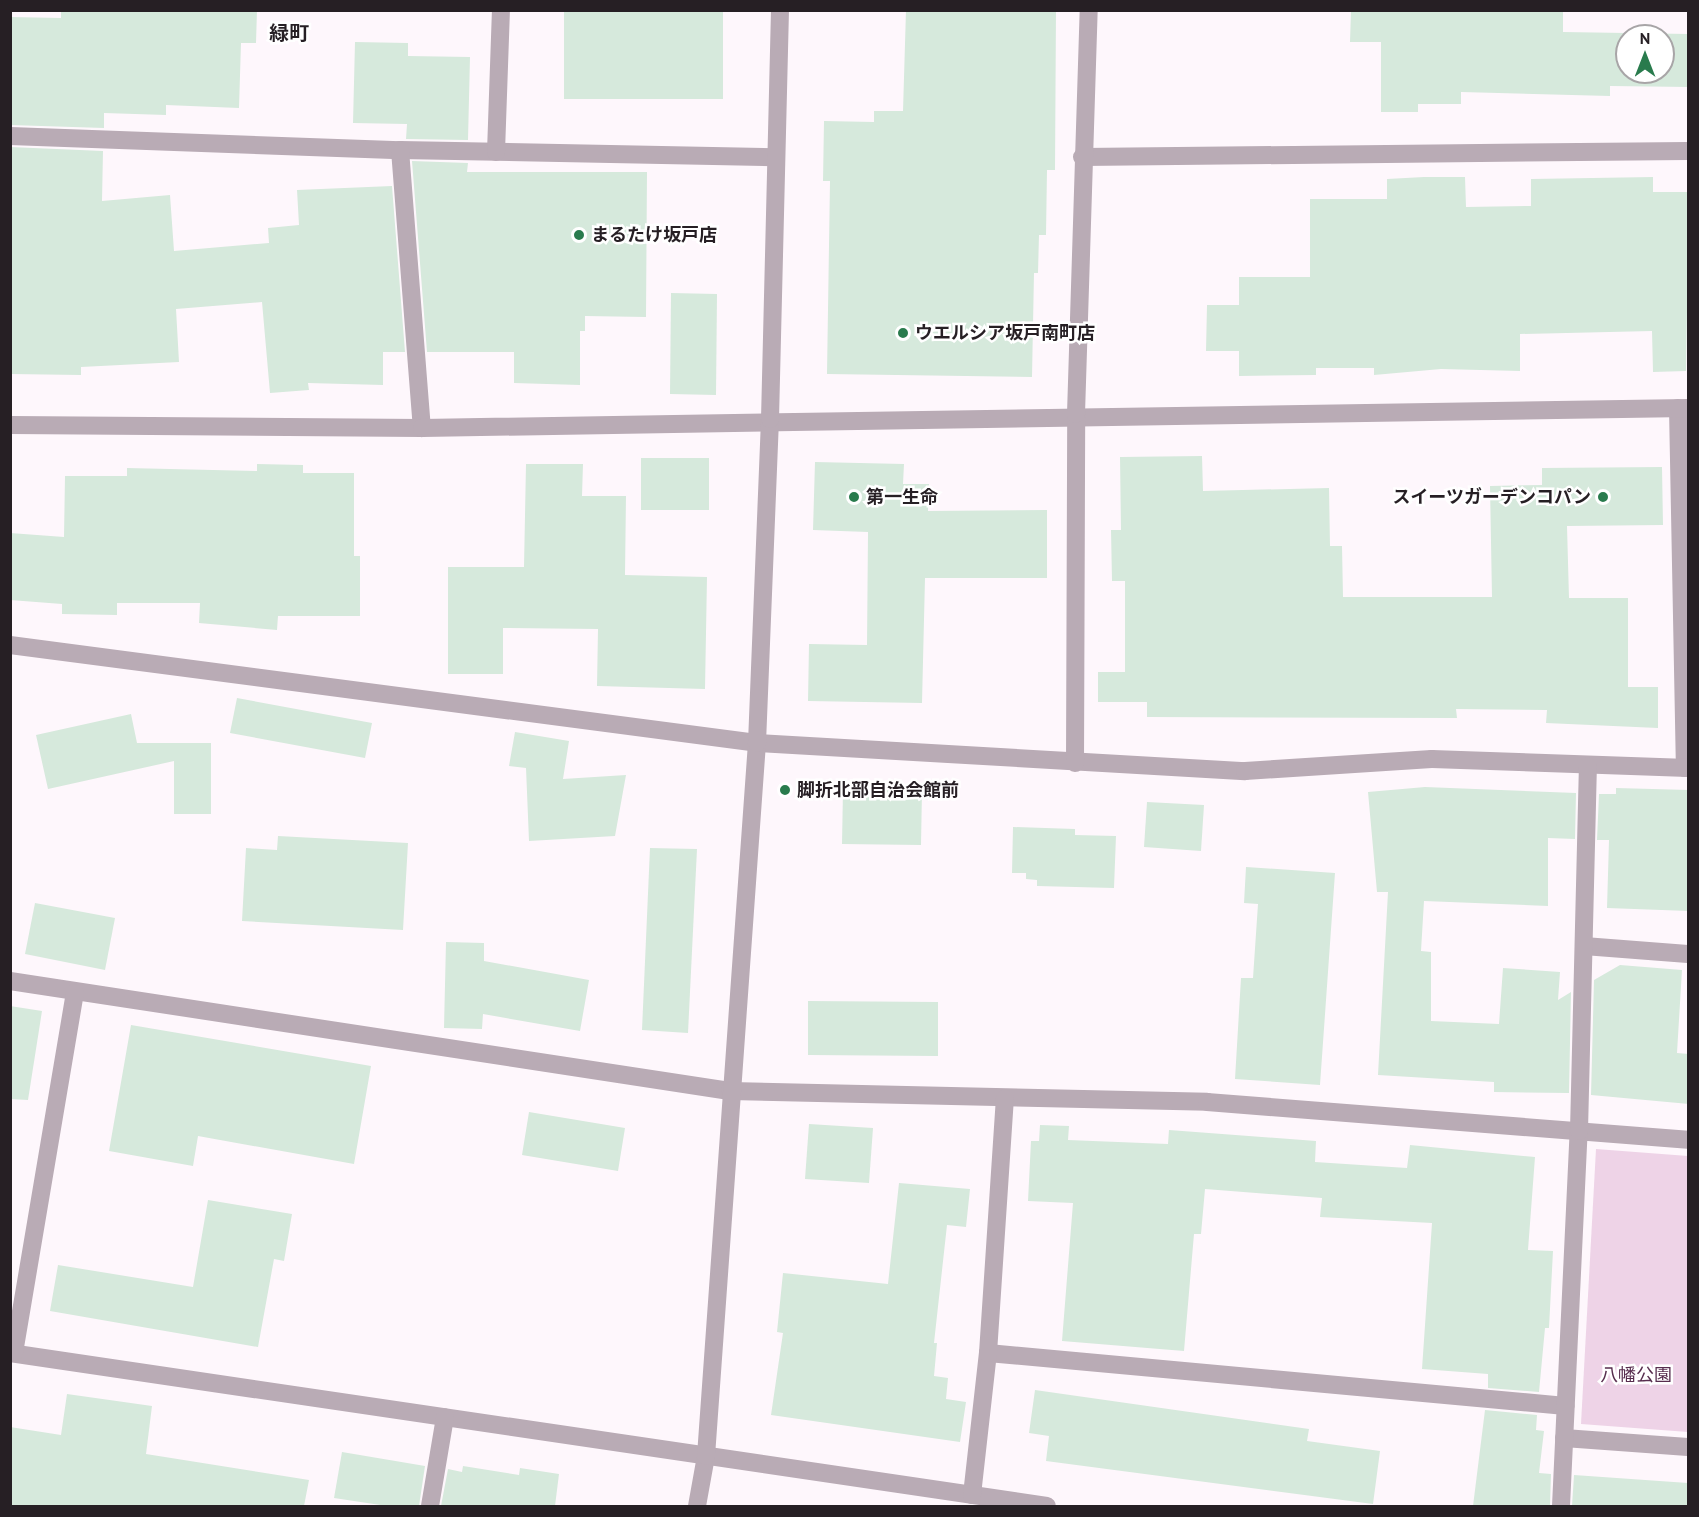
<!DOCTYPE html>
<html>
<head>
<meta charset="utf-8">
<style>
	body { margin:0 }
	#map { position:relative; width:1699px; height:1517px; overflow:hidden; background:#fef7fc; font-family:"PT Sans","Noto Sans JP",sans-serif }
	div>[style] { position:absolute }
	.green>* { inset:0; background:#eed3e7 }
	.building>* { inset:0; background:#d6e9dc }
	.minor>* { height:18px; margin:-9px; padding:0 9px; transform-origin:9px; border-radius:9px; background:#b9abb5 }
	.dots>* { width:16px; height:16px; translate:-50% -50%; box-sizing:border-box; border:3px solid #fff; border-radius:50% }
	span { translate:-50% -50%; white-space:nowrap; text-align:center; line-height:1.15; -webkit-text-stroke:5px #fff; paint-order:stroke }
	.poi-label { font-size:18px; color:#261f24; font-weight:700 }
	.left { translate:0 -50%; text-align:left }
	.right { translate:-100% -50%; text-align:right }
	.park-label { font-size:18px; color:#572d4e }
	.neighbourhood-label { font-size:20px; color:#261f24; font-weight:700 }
	.frame { position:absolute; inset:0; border:12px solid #261f24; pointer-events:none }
	.north { position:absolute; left:1615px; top:24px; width:60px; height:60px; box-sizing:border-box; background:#fff; border:2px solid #a8a5a7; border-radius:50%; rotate:0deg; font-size:16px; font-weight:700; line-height:24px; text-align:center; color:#261f24 }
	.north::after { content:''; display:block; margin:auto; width:21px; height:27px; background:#297b4d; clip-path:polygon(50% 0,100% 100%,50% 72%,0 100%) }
</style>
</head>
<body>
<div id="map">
	<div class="green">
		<div style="clip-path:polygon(1596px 1149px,1688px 1156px,1688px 1432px,1581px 1424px)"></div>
	</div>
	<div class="building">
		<div style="clip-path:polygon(61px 10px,257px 10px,256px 43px,241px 43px,239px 108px,166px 105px,166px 115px,104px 113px,104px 128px,10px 125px,10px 17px,61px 18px)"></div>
		<div style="clip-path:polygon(564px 10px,723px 10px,723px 99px,564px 99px)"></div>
		<div style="clip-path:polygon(906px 10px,1056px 10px,1055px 170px,1047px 170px,1046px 235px,1039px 235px,1038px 273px,1034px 273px,1032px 377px,827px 374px,830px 181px,823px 181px,824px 121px,874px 122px,874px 111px,903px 111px)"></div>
		<div style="clip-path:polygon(evenodd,1351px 10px,1563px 10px,1563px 32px,1689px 34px,1689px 87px,1610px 86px,1610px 96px,1461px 92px,1461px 104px,1418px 104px,1418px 112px,1381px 112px,1381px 42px,1350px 42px,1351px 10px,1627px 36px,1663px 36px,1663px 72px,1627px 72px,1627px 36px)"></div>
		<div style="clip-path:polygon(355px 42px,408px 43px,408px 56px,470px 57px,468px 140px,406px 139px,407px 124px,353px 123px)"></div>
		<div style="clip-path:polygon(10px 147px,103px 151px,102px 201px,170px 195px,174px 251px,269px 243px,268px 228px,299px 225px,297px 190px,392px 186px,405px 352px,383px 352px,383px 385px,308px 383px,309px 390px,270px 393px,262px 302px,176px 309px,179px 362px,81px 367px,81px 375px,10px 374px)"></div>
		<div style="clip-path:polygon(412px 161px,468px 163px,467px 172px,647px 172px,646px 317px,585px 316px,585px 331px,580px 331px,580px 385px,514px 383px,514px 352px,427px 352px)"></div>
		<div style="clip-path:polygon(1424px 177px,1465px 177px,1466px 207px,1531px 206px,1531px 179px,1653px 177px,1653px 192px,1689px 192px,1686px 371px,1653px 372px,1652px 331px,1520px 334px,1520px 371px,1441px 369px,1374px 375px,1374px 368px,1316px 368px,1316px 375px,1239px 376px,1239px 351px,1206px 351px,1207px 305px,1239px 305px,1239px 277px,1310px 277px,1310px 199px,1387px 199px,1387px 179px)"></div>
		<div style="clip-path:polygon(671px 293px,717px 294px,716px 395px,670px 394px)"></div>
		<div style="clip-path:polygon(1202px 456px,1203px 491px,1329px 488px,1330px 546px,1342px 546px,1343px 597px,1492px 597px,1490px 486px,1542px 485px,1542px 468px,1662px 467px,1663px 525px,1567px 526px,1569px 598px,1628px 598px,1628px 687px,1658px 687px,1658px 728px,1546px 723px,1547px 710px,1456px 709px,1457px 718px,1147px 717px,1147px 702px,1098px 702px,1098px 672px,1125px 672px,1125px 581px,1112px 581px,1111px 530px,1121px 530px,1120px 457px)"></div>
		<div style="clip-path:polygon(641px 458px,709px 458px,709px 510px,641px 510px)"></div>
		<div style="clip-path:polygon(815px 462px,904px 464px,903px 484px,929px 484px,928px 511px,1047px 510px,1047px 578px,925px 578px,922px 703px,808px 701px,809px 644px,867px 645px,868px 532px,813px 530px)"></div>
		<div style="clip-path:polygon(257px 464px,303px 465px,303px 473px,354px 473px,354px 556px,360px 556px,360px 616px,278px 616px,277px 630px,199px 623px,200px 603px,117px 603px,117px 615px,62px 614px,62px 604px,10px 600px,10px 533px,64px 537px,65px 476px,127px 476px,127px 468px,257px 471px)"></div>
		<div style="clip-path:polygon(526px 464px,583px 464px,582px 496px,626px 496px,625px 575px,707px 577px,705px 689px,597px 686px,598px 629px,503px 628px,503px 674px,448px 674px,448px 567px,524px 567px)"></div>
		<div style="clip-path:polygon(237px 698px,372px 723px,365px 758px,230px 733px)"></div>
		<div style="clip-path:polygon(131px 714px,137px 743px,211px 743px,211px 814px,174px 814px,174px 761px,48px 789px,36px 735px)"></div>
		<div style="clip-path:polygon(515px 732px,569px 741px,563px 779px,626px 775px,615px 836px,529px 841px,526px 768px,509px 766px)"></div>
		<div style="clip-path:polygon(1425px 787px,1576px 793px,1575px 839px,1548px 838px,1548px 906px,1424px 901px,1421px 951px,1431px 952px,1431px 1021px,1499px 1024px,1503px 968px,1560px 972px,1558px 1000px,1571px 992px,1569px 1093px,1494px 1092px,1494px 1082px,1378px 1075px,1388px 892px,1377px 892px,1368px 792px)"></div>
		<div style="clip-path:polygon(1616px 788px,1689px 790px,1689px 911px,1607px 908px,1609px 840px,1597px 840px,1599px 794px,1616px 794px)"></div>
		<div style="clip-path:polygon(843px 790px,922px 790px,921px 845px,842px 844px)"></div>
		<div style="clip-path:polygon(1147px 802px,1204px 805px,1201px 851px,1144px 847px)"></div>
		<div style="clip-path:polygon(1013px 827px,1075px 829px,1075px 835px,1116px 836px,1114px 888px,1037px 886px,1037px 880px,1026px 879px,1026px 873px,1012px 873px)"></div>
		<div style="clip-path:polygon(278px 836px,408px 843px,403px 930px,242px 921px,246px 848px,277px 850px)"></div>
		<div style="clip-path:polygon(650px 848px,697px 849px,688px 1033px,642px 1030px)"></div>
		<div style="clip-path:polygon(1246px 867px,1335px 873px,1320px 1085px,1235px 1079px,1241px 978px,1253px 978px,1258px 904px,1244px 903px)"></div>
		<div style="clip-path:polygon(35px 903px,115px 918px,105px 970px,25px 954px)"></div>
		<div style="clip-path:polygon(446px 942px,484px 943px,484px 961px,589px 980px,580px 1031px,483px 1014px,482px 1029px,444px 1028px)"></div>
		<div style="clip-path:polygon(1620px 965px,1682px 970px,1677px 1053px,1689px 1054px,1689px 1104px,1591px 1095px,1594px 980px)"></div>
		<div style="clip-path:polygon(808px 1001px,938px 1002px,938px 1056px,808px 1055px)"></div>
		<div style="clip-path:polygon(10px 1006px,42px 1011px,28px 1100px,10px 1099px)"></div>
		<div style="clip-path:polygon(131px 1025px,371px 1066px,354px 1164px,198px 1136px,193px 1166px,109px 1151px)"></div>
		<div style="clip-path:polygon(529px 1112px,625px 1128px,618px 1171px,522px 1155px)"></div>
		<div style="clip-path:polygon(809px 1124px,873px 1128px,869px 1183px,805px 1179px)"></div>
		<div style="clip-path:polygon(1040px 1125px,1069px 1126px,1068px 1140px,1168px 1144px,1169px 1130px,1316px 1141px,1315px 1162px,1407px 1168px,1410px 1145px,1535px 1157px,1528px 1250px,1553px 1251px,1549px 1328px,1545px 1328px,1539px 1392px,1488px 1388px,1488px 1374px,1422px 1369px,1432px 1223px,1320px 1217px,1322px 1198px,1205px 1189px,1201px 1234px,1194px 1234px,1184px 1351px,1062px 1341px,1073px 1203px,1028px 1201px,1031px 1141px,1039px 1141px)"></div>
		<div style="clip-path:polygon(899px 1183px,970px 1189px,966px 1227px,947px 1225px,934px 1343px,937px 1343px,934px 1376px,948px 1378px,946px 1399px,966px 1402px,960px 1442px,771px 1415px,783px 1333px,777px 1332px,783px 1273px,888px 1284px)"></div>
		<div style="clip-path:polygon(208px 1200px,292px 1214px,284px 1261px,274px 1259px,258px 1347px,50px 1311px,58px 1265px,193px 1287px)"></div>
		<div style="clip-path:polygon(1035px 1390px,1309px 1429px,1307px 1441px,1380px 1451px,1373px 1504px,1046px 1461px,1049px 1436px,1029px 1433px)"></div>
		<div style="clip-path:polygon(67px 1394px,152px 1406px,146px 1454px,309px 1480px,304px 1506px,10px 1506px,10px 1427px,61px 1435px)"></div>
		<div style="clip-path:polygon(1485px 1410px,1537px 1415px,1536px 1430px,1544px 1431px,1539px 1473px,1551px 1474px,1550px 1506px,1473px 1506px)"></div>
		<div style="clip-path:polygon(342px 1452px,425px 1466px,419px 1506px,387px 1506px,334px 1498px)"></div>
		<div style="clip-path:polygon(463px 1466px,519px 1475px,520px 1468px,559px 1474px,555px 1506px,441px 1506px,448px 1469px,462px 1472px)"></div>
		<div style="clip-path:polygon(1574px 1475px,1688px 1483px,1688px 1506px,1572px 1506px)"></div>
	</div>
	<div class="minor">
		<div style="left:10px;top:136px;width:390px;rotate:2.1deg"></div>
		<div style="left:400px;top:150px;width:376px;rotate:1.1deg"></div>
		<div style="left:400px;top:150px;width:279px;rotate:85.5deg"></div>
		<div style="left:496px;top:152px;width:142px;rotate:-88deg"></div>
		<div style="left:1082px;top:157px;width:606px;rotate:-0.57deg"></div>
		<div style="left:1678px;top:408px;width:360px;rotate:88.9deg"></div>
		<div style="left:10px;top:425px;width:412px;rotate:0.4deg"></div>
		<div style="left:422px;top:428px;width:1266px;rotate:-0.91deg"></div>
		<div style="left:10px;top:645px;width:753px;rotate:7.47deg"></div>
		<div style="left:757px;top:743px;width:489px;rotate:3.3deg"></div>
		<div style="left:1245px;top:771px;width:187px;rotate:-3.7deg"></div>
		<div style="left:1432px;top:759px;width:256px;rotate:2deg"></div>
		<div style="left:1075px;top:763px;width:349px;rotate:-89.8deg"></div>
		<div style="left:1076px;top:414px;width:404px;rotate:-88.2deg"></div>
		<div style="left:1584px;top:946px;width:104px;rotate:4.4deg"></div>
		<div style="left:10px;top:981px;width:728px;rotate:8.69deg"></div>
		<div style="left:730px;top:1091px;width:477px;rotate:1.3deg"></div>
		<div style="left:1207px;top:1102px;width:482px;rotate:4.5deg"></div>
		<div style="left:10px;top:1353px;width:1048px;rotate:8.39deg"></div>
		<div style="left:14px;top:1353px;width:365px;rotate:-80.4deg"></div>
		<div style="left:988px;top:1353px;width:580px;rotate:5.24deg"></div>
		<div style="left:1564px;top:1438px;width:124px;rotate:4.2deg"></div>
		<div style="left:972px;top:1495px;width:143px;rotate:-83.6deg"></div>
		<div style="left:988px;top:1353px;width:255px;rotate:-86.2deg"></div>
		<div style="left:430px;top:1506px;width:90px;rotate:-80.4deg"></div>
		<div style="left:697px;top:1506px;width:51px;rotate:-79.8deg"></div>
		<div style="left:706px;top:1456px;width:715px;rotate:-85.91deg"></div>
		<div style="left:757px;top:743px;width:324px;rotate:-87.7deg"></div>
		<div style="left:770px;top:419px;width:409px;rotate:-88.6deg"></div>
		<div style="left:1561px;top:1506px;width:375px;rotate:-87.3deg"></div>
		<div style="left:1579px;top:1131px;width:365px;rotate:-88.6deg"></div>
	</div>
	<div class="dots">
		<div style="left:579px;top:235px;background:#297b4d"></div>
		<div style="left:903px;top:333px;background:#297b4d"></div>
		<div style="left:854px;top:497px;background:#297b4d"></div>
		<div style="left:1603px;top:497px;background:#297b4d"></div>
		<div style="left:785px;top:790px;background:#297b4d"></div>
	</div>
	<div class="poi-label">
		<span class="left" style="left:591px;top:235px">まるたけ坂戸店</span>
		<span class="left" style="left:915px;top:333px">ウエルシア坂戸南町店</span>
		<span class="left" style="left:866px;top:497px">第一生命</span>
		<span class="right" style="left:1591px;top:497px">スイーツガーデンコパン</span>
		<span class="left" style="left:797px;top:790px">脚折北部自治会館前</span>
	</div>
	<div class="park-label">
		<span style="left:1636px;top:1375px">八幡公園</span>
	</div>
	<div class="neighbourhood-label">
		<span style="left:289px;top:33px">緑町</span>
	</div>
	<div class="frame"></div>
	<div class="north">N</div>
</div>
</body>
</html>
